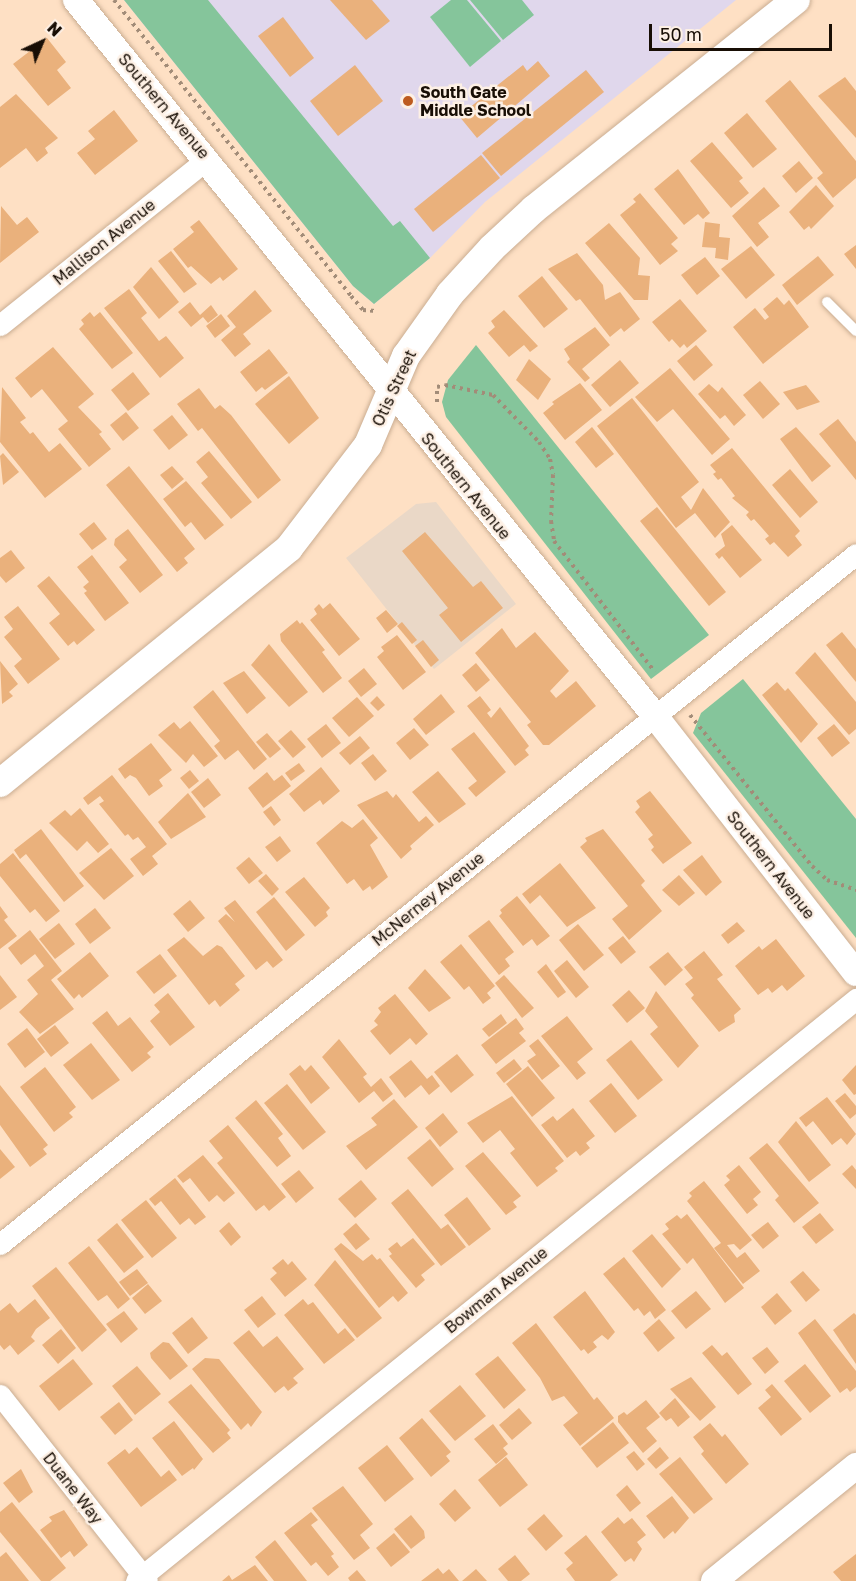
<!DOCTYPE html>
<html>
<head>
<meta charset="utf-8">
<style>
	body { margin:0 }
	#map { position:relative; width:856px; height:1581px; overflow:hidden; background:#fee0c4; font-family:"Golos Text",sans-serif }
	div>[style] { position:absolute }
	.commercial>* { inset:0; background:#ead8c7 }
	.education>* { inset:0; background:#e0d7ec }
	.green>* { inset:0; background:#85c59b }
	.building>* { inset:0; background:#eab17c }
	.path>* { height:4px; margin-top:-2px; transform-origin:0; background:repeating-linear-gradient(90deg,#a28c78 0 3px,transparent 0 7.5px) }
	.roads { filter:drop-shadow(0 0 2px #caad92) drop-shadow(0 0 2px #caad92) }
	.service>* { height:10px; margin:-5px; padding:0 5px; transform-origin:5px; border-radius:5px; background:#fff }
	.minor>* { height:21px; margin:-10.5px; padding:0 10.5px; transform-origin:10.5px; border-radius:10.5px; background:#fff }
	.tertiary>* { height:26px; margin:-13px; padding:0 13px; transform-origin:13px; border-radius:13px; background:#fff }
	.secondary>* { height:28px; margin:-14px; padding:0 14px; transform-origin:14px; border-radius:14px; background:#fff }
	.dots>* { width:16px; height:16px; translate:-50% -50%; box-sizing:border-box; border:3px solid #fdf0e5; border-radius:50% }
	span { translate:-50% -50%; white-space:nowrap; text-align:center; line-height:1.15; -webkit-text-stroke:5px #fdf0e5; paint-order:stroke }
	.poi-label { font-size:16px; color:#180e05; font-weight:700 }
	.left { translate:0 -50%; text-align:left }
	.street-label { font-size:16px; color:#180e05 }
	.north { position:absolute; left:12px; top:12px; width:60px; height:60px; -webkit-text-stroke:4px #fdf0e5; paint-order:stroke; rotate:44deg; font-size:16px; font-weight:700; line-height:24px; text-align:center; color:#180e05 }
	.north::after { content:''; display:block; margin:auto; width:21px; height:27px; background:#180e05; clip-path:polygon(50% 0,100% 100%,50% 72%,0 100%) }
	.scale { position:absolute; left:649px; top:24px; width:183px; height:27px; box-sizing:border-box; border:3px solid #180e05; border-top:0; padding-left:8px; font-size:18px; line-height:21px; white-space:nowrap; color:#180e05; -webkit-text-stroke:4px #fdf0e5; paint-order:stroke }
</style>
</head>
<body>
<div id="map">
	<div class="commercial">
		<div style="clip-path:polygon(436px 502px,516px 604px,434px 669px,346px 558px,416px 504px)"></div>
	</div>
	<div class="education">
		<div style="clip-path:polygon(124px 0,736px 0,485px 202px,430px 258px,374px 304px,353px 286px)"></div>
	</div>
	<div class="green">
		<div style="clip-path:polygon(124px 0,208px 0,393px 226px,400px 221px,430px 258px,374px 304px,353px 286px)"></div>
		<div style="clip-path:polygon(451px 0,467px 0,501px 41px,470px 67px,430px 17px)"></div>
		<div style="clip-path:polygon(470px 0,522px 0,534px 15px,503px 40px)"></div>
		<div style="clip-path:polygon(476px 345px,709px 635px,651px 679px,446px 417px,442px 402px,448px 380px)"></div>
		<div style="clip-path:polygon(743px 679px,856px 819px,856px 938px,693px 733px,701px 713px)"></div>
	</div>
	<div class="building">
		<div style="clip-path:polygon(330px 0,372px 0,390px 21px,366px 40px)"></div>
		<div style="clip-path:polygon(283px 17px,314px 58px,290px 77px,258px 36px)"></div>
		<div style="clip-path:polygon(47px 38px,66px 62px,57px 70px,71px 88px,48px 106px,13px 64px)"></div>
		<div style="clip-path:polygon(538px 61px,550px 76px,477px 138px,459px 116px,523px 65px,527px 71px)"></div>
		<div style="clip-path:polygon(355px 65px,383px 101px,338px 136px,310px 101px)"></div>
		<div style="clip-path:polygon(586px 70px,604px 92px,501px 176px,482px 153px)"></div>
		<div style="clip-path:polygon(845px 77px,856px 91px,856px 138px,818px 96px)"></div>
		<div style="clip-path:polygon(790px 80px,856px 161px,856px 178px,833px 198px,817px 178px,823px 173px,765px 101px)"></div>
		<div style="clip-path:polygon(16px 94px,58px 138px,45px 148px,48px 153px,37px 162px,26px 148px,0 168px,0 107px)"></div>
		<div style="clip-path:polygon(114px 110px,138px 141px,95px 175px,77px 153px,95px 139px,88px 131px)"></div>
		<div style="clip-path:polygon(747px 113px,777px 149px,753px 168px,724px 133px)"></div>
		<div style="clip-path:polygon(712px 142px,743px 178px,739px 181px,749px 193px,731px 208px,690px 161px)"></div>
		<div style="clip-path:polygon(481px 155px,500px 178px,433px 232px,414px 209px)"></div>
		<div style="clip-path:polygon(799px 161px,813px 178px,796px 193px,782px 176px)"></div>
		<div style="clip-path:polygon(678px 169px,710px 213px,703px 219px,698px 214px,684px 225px,654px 189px)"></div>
		<div style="clip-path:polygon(816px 185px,834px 206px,811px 229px,809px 226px,804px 230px,789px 212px)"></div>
		<div style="clip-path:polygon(764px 187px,780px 206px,758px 223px,769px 237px,757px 247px,732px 216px)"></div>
		<div style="clip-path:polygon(640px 193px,678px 238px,671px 244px,678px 251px,660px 265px,620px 215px,636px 202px,633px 199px)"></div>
		<div style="clip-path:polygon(1px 206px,17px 225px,27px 217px,39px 232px,0 263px)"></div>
		<div style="clip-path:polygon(199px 220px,238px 269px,223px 281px,220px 277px,211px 284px,191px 266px,188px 268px,173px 249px,194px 232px,190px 227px)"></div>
		<div style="clip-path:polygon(705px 222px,720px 224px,719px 237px,730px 238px,728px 260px,715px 258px,716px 248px,702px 247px)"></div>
		<div style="clip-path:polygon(609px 223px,640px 258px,638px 275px,650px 276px,648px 300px,634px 300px,585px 243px)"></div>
		<div style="clip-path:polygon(856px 245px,856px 269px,844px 254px)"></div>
		<div style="clip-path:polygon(751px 246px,775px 275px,746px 299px,721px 269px)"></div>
		<div style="clip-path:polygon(171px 251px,197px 284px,184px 293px,158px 261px)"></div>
		<div style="clip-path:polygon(577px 253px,603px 285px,605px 300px,620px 292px,640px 319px,624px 332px,621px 328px,610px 337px,580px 299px,576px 301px,548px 269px)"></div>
		<div style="clip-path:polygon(818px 256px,834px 275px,797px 305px,782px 285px)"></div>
		<div style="clip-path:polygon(705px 257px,720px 276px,697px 295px,681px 275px)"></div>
		<div style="clip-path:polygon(151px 267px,179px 302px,159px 319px,133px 287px)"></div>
		<div style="clip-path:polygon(542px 276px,568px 309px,544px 328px,518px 296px)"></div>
		<div style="clip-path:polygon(129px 289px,147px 313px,141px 318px,159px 341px,166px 336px,184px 358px,160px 378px,104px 308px)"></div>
		<div style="clip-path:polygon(255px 290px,272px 311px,243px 334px,251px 344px,235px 357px,221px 340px,236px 327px,227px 316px)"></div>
		<div style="clip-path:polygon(777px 297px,784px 305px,789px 300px,809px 327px,763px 364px,733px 327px,755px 308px,765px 320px,769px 317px,763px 309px)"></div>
		<div style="clip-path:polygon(680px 299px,707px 331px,687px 348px,684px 344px,680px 348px,672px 339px,669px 342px,652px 322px)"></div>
		<div style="clip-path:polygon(190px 302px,200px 315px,211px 305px,218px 315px,208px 323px,203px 317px,191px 327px,178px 312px)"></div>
		<div style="clip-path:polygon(504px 310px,538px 346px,530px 352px,524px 345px,509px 357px,488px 333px,495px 327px,491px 321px)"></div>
		<div style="clip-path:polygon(90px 312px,94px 317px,100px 312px,133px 353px,112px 369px,79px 329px,84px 324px,81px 320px)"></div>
		<div style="clip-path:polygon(221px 314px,230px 326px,215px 338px,206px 326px)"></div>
		<div style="clip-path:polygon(595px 327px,610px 345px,582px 369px,590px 378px,585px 382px,567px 362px,570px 359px,564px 349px)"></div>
		<div style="clip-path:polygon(696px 345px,713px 365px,694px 381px,677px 361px)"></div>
		<div style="clip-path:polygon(53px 347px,94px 394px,78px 407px,102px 432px,99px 434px,111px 449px,89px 467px,58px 429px,68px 421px,42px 389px,31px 398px,15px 378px)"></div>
		<div style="clip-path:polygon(269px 349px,288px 373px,265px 390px,262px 387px,256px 392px,240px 372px)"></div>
		<div style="clip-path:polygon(529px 359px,551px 379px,538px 400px,516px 380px)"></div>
		<div style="clip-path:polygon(620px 360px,639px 383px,610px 407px,591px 385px)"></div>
		<div style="clip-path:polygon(670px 368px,730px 439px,712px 455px,673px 409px,657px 422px,635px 397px)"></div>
		<div style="clip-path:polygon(133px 372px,150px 394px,128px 411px,111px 390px)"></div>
		<div style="clip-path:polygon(289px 376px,319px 418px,289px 444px,255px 404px)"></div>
		<div style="clip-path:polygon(760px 381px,780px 404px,763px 419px,743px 395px)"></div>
		<div style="clip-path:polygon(580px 383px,602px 410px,565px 440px,543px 413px,554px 404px,552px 402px)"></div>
		<div style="clip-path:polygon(709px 384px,718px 392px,722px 387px,746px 415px,734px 426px,725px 415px,720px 419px,698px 394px)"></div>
		<div style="clip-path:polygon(806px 385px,820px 402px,797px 410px,783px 392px)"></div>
		<div style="clip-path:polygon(2px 387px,26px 418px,20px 422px,30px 434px,33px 432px,49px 452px,60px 443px,82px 469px,45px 498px,0 442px)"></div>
		<div style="clip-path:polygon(199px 388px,215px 409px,220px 405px,231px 415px,281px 480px,258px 499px,202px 428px,198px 431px,177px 404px)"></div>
		<div style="clip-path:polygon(632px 398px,699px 482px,681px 497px,691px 510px,703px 488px,730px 522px,715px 538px,695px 513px,676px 528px,597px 426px)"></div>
		<div style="clip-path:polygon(126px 412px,139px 428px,123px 441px,110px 425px)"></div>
		<div style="clip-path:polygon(172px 415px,188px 435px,169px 450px,153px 430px)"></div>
		<div style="clip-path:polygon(838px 419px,856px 442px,856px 480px,819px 434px)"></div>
		<div style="clip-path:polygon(592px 427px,614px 454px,596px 468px,575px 442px)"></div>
		<div style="clip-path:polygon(796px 427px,831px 466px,812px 482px,780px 439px)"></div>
		<div style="clip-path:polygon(732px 448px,800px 531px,795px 536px,802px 545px,788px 557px,774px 542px,770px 545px,765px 539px,769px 536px,754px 519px,751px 521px,746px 515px,749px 512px,732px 498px,735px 496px,721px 478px,718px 480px,713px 474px,716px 472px,710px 465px)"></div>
		<div style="clip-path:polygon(209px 451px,252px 502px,231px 519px,201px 483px,208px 477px,196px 462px)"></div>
		<div style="clip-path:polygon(3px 453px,19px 472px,3px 485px,0 456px)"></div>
		<div style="clip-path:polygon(129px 466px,195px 549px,184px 558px,188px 563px,177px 572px,106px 485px)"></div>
		<div style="clip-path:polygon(172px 466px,184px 479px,172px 489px,160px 475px)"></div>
		<div style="clip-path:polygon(790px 469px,818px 502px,800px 518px,772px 485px)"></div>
		<div style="clip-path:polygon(186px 481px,224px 525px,205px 540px,191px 522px,185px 527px,163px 499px)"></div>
		<div style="clip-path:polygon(657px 507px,726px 592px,709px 606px,640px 521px)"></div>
		<div style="clip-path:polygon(94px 522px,107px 539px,92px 550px,79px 534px)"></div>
		<div style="clip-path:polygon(732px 525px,762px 560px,740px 578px,722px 556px,719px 559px,715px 554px,725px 546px,721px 534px)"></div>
		<div style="clip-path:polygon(128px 529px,163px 575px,140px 593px,119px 567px,127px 560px,114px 545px,115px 539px)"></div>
		<div style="clip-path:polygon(425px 532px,473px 587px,481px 581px,503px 608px,461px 642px,439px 615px,448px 608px,402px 551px)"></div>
		<div style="clip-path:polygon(11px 550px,25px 568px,6px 583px,0 576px,0 558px)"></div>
		<div style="clip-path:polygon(92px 555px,129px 603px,105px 621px,84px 593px,87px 591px,83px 587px,89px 582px,77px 567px)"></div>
		<div style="clip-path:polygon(49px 576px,95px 630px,77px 645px,74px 641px,68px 646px,49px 623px,60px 614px,37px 586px)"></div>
		<div style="clip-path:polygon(330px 603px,360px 639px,339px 656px,310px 620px,317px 614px,314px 609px,319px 604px,323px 609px)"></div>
		<div style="clip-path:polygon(18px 606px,60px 659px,28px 684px,14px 666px,22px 659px,4px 637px,13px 629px,4px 617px)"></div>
		<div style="clip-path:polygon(386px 610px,398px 624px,387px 633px,376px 618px)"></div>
		<div style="clip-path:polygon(297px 620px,300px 624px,302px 622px,325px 650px,322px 652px,342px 678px,323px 693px,281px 641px,280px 634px)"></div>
		<div style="clip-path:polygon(402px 622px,417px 640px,412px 644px,397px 626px)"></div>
		<div style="clip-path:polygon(502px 628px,516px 648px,535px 632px,569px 671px,550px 691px,556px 698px,576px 681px,596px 706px,549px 745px,543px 745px,527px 725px,531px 722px,475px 653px)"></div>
		<div style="clip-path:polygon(842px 632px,856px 649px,856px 682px,826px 645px)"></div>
		<div style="clip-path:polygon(397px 635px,426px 672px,403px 690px,377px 657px,384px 651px,381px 647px)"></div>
		<div style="clip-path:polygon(423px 640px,439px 660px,431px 667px,415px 646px)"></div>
		<div style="clip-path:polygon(269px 644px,308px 692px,289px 707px,251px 665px)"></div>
		<div style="clip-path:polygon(815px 652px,856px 702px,856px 729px,849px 735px,795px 673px)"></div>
		<div style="clip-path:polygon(0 661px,18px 684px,9px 692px,13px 696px,2px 704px)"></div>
		<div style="clip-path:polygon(476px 663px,490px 680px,476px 692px,462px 675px)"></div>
		<div style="clip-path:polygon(364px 668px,377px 684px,361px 697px,348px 681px)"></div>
		<div style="clip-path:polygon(244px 671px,266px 698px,247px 714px,223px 683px)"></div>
		<div style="clip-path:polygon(777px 682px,785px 691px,788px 688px,818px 724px,801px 743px,762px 695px)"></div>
		<div style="clip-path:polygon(213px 690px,267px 759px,254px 770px,238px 750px,225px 760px,214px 746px,220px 741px,193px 707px)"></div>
		<div style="clip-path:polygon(441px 694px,455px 712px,426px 735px,413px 719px)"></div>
		<div style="clip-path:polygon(377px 696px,385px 705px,378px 711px,370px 703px)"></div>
		<div style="clip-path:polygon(480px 696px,491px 710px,487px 713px,491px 718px,500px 707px,529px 746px,525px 750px,529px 755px,515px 766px,467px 706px)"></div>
		<div style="clip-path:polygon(357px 697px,374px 716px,349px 737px,332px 718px)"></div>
		<div style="clip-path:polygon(190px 721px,218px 756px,204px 767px,193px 754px,186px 763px,158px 735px,174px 722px,180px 729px)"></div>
		<div style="clip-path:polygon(326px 724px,341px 743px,322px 758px,307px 739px)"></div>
		<div style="clip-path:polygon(834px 724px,850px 743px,832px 757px,817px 738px)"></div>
		<div style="clip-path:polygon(414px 728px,429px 745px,410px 760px,396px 743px)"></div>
		<div style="clip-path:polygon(291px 730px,306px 747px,293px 758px,278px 741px)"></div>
		<div style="clip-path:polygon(474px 732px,506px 772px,476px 797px,468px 788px,477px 781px,451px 749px)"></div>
		<div style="clip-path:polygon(267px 733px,281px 749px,270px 758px,256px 742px)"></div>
		<div style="clip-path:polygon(360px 736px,370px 748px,350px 765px,339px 753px)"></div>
		<div style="clip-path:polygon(151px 743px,172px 770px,159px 780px,163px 786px,149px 796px,136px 778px,130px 775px,125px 779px,118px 769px)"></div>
		<div style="clip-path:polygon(373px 754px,387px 771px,375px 781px,361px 763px)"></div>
		<div style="clip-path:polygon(299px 763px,305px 771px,291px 781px,285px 773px)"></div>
		<div style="clip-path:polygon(321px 767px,340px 791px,323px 805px,320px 800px,304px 812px,289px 794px)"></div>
		<div style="clip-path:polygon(190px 770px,199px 781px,189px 789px,180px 778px)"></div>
		<div style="clip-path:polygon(438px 771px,466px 804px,439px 823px,412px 792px)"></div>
		<div style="clip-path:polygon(267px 772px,274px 781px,282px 775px,291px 786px,263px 808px,248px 788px)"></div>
		<div style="clip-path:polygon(112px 775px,167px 844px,152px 856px,158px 864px,143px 876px,130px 859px,146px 847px,138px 837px,133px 840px,128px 834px,125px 836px,99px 804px,104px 801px,100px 796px,88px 805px,83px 798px)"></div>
		<div style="clip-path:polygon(208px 778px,221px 795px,204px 808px,191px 792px)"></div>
		<div style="clip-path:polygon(387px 791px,393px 798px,396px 794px,419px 822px,426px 816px,434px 825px,410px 846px,412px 849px,401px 859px,357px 805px)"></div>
		<div style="clip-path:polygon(650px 791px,692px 843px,663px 864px,651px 850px,654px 847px,648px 839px,653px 835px,635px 812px,640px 807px,636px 801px)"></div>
		<div style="clip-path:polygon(188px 793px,206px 817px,171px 839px,158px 822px)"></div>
		<div style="clip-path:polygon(271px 806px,281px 820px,274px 826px,263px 812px)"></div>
		<div style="clip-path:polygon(80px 808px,109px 844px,98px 853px,87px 841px,77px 851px,49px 823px,65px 810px,71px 816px)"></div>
		<div style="clip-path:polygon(363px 819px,378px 838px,370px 845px,388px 877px,372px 890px,370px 886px,363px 891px,354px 879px,347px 884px,316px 843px,342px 821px,352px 828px)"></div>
		<div style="clip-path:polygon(41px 829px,84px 886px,64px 902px,26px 854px,20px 859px,14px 850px)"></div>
		<div style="clip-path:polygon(603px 829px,645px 881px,641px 885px,662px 911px,629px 940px,612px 919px,628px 906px,580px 847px,587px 841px,585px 838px)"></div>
		<div style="clip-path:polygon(280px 836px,291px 851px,277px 862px,265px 847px)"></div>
		<div style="clip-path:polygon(111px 848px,134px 876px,104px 900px,79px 873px)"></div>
		<div style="clip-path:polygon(13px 853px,60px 911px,46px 922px,35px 909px,30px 913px,0 876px,0 864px)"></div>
		<div style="clip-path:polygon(702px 855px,722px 882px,706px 896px,683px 870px)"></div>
		<div style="clip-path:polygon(249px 857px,263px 873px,249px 884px,236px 868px)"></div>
		<div style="clip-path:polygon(560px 863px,596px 908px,567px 927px,540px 895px,530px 904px,522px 894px)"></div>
		<div style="clip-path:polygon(266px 874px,279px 889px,272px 896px,258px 881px)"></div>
		<div style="clip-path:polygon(679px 875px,695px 893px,679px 906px,662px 890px)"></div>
		<div style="clip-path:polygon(304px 877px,330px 908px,326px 912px,328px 916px,315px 927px,285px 892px)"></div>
		<div style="clip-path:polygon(517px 896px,550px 936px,537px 946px,532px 939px,523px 946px,499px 916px,502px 913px,500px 910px)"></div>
		<div style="clip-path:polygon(274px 897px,305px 935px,286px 951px,256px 912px)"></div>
		<div style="clip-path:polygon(190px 900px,205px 918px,188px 932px,173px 914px)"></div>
		<div style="clip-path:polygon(235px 900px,283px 960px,273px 968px,267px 961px,256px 970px,218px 921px,226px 914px,235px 922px,224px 908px)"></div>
		<div style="clip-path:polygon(0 906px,8px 917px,4px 920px,17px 936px,0 949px)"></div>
		<div style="clip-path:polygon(95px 908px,111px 928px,90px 944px,75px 924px)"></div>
		<div style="clip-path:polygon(489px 920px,514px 952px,505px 959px,510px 966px,499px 975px,468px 936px)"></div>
		<div style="clip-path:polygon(737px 922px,745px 931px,728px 944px,721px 935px)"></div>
		<div style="clip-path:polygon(59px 923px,75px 944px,55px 959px,39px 939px)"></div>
		<div style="clip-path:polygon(578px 924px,604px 955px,584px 971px,559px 940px)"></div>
		<div style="clip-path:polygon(30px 930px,62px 971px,51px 980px,74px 1009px,40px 1034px,19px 1012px,38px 994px,27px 980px,44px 966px,35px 954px,21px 965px,8px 948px)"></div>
		<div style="clip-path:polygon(623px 936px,636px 952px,621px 964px,608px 948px)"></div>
		<div style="clip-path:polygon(184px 937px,203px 956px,217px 945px,222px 947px,245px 976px,235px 984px,240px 990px,220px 1007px,215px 1000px,209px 1005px,167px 950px)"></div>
		<div style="clip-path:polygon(776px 939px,805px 976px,787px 991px,782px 985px,772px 993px,768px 988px,758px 995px,735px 966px,759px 946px,762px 950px)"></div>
		<div style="clip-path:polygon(461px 944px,495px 986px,487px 993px,491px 998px,483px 1004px,469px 986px,464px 990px,440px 962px)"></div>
		<div style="clip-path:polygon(704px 951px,723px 975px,717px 979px,741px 1009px,734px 1015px,735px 1022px,719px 1032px,691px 998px,694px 995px,685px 984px,693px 978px,684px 967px)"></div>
		<div style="clip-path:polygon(90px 952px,109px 976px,82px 998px,79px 994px,74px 999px,57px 979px)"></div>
		<div style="clip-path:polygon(668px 952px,683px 970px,665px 986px,649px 967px)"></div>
		<div style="clip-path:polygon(160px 954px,177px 976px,154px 994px,136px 972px)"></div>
		<div style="clip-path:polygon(567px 960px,589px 987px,576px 998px,554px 971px)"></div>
		<div style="clip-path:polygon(546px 964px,566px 992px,558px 998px,537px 972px)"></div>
		<div style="clip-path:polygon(425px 969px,451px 998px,429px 1012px,408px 988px)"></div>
		<div style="clip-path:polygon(0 975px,17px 997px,0 1010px)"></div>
		<div style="clip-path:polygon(504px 975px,534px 1008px,522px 1018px,495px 983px)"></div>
		<div style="clip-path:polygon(629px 990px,645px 1008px,627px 1023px,612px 1005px)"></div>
		<div style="clip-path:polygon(656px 991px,699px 1046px,678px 1068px,650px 1034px,658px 1027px,645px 1011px)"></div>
		<div style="clip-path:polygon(168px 993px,195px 1027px,170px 1046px,150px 1021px,160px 1012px,154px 1005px)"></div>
		<div style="clip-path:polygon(395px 994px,428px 1034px,416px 1045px,410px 1038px,390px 1055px,370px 1031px,378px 1025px,374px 1021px,381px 1012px,378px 1008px)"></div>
		<div style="clip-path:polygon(107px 1011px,118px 1026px,130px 1017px,154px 1047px,147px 1053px,151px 1057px,132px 1072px,92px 1023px)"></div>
		<div style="clip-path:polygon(501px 1014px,507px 1023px,489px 1037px,482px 1029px)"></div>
		<div style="clip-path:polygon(567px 1016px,593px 1049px,577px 1062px,586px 1073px,577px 1080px,541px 1036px)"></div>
		<div style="clip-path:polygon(516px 1018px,524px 1029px,519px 1033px,526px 1041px,496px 1064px,481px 1045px)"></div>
		<div style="clip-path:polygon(55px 1025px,69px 1043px,51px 1057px,37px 1039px)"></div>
		<div style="clip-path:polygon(27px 1028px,45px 1052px,25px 1068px,7px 1044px)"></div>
		<div style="clip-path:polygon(339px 1039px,367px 1074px,363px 1077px,371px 1087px,381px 1078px,393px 1094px,383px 1102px,374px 1091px,359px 1103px,322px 1057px)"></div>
		<div style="clip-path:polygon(538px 1039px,560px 1066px,542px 1080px,527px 1061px,536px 1055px,529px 1046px)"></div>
		<div style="clip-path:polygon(631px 1040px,663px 1080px,638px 1100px,606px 1060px)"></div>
		<div style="clip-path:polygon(91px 1043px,120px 1080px,92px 1100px,63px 1065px)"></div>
		<div style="clip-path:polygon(457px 1054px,474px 1075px,451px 1093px,434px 1072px)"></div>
		<div style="clip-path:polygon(514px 1059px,522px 1069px,504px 1083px,496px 1073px)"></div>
		<div style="clip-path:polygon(411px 1060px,427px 1079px,432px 1075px,440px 1086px,429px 1095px,421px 1085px,405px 1098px,389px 1077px)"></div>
		<div style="clip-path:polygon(300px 1065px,305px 1071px,311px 1065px,330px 1088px,311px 1104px,289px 1074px)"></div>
		<div style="clip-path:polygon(856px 1065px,856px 1094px,854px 1095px,842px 1080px)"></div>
		<div style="clip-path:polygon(528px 1066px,555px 1098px,532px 1117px,506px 1084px)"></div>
		<div style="clip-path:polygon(45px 1067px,76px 1107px,69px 1113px,73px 1117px,54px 1132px,20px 1087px)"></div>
		<div style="clip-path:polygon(611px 1083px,637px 1116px,615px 1133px,589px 1101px)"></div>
		<div style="clip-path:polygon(287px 1084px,326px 1132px,303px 1150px,264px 1103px)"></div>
		<div style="clip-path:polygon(0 1085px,48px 1145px,43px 1149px,47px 1154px,30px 1167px,0 1125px)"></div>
		<div style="clip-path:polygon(845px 1093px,856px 1106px,856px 1114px,850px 1119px,835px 1101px)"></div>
		<div style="clip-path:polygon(512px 1096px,564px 1161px,555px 1168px,558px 1171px,537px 1187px,510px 1153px,515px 1149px,500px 1130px,483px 1143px,467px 1123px)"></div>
		<div style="clip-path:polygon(827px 1097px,856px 1134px,847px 1145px,841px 1138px,832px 1145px,813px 1121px,806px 1127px,799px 1118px)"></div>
		<div style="clip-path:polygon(394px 1099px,418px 1127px,366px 1170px,346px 1146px,377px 1125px,371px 1118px)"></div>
		<div style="clip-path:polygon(256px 1100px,283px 1134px,278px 1138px,291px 1156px,277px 1167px,235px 1118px)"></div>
		<div style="clip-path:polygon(573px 1108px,595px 1136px,586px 1143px,590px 1148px,580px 1156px,576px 1151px,567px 1158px,541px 1125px,553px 1116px,557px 1121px)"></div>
		<div style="clip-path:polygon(443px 1113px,458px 1132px,440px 1147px,425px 1128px)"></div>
		<div style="clip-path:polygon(796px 1121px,831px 1165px,809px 1182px,778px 1142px)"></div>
		<div style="clip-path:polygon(228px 1125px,286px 1197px,269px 1211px,264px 1205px,256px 1211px,217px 1163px,223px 1158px,209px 1141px)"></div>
		<div style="clip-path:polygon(430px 1139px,454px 1169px,432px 1187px,407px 1158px)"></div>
		<div style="clip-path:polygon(767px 1143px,819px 1203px,794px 1223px,775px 1200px,779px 1196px,749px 1158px)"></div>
		<div style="clip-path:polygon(0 1149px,15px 1167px,0 1179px)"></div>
		<div style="clip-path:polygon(483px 1152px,521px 1196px,513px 1202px,517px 1207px,506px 1215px,465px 1166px)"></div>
		<div style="clip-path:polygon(203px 1155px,235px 1193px,224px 1202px,217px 1195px,209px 1202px,190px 1178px,183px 1183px,177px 1176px)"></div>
		<div style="clip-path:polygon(739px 1165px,761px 1192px,753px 1199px,758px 1205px,747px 1214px,724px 1185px,730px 1180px,726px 1176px)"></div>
		<div style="clip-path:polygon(852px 1165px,856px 1170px,856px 1189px,842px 1174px)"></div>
		<div style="clip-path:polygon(299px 1170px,314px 1188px,296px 1203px,281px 1184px)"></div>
		<div style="clip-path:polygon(175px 1178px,206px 1217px,195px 1225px,189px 1218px,180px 1225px,161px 1201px,155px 1206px,149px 1199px)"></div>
		<div style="clip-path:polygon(361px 1180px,377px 1199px,355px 1218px,338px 1199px)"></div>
		<div style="clip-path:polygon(704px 1181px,752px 1240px,740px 1250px,734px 1244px,727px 1245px,737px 1258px,745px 1252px,760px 1271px,743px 1284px,714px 1248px,721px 1243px,687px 1201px,692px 1196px,689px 1193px)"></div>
		<div style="clip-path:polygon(408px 1189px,441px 1229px,448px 1224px,466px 1247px,441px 1266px,391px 1203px)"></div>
		<div style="clip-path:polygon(467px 1197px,491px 1229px,469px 1246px,444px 1215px)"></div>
		<div style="clip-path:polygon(146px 1200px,177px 1238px,152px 1258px,121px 1220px)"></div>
		<div style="clip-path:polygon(820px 1213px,834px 1230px,816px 1244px,802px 1227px)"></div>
		<div style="clip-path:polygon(687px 1214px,744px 1288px,725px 1303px,693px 1258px,687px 1264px,662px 1234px,669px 1229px,665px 1224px,677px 1215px,681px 1219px)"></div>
		<div style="clip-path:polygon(229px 1222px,241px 1237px,231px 1246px,219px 1231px)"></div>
		<div style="clip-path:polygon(768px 1222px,779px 1236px,763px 1249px,751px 1235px)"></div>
		<div style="clip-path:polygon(117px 1223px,144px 1257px,124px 1273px,97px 1240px)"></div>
		<div style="clip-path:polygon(356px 1223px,370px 1239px,356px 1250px,343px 1234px)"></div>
		<div style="clip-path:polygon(652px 1234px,681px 1269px,662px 1288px,632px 1251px)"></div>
		<div style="clip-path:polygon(413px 1238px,435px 1264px,421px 1275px,425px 1280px,416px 1288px,389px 1256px,392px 1254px,388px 1249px,397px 1242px,401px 1247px)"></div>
		<div style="clip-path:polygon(341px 1243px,363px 1261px,372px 1254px,377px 1260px,380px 1258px,408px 1293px,398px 1302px,393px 1296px,379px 1308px,334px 1249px)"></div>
		<div style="clip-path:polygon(89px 1246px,130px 1299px,118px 1309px,107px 1295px,98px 1301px,68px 1263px)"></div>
		<div style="clip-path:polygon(624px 1257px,666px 1310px,655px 1319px,650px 1311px,644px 1316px,638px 1308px,634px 1311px,603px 1274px)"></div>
		<div style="clip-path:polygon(283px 1259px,288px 1265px,292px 1261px,307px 1279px,285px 1297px,270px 1279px,277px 1273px,272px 1268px)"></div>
		<div style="clip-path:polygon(335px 1260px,382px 1318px,357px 1338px,314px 1285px)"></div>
		<div style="clip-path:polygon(56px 1267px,107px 1330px,82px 1352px,32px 1286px)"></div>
		<div style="clip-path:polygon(137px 1269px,148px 1283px,130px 1296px,119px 1282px)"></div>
		<div style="clip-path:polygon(803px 1271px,820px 1290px,806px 1302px,790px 1282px)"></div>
		<div style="clip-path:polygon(148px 1284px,162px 1301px,145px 1314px,132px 1298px)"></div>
		<div style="clip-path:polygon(585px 1291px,615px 1332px,608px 1340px,602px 1335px,593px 1342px,597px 1347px,588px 1354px,584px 1349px,581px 1351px,553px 1317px)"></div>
		<div style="clip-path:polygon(696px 1291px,711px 1309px,686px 1329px,671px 1311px)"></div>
		<div style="clip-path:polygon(777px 1293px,792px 1311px,775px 1325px,761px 1307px)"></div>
		<div style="clip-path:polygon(262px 1296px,276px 1314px,258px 1328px,244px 1310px)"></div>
		<div style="clip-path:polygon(35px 1299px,50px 1318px,36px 1329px,31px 1337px,35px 1341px,18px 1355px,10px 1345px,4px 1350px,0 1345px,0 1311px,10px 1303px,18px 1313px)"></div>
		<div style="clip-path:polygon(303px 1299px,308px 1305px,313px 1302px,338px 1334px,345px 1328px,355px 1340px,324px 1364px,284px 1315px)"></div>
		<div style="clip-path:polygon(124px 1311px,138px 1329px,121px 1343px,106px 1324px)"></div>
		<div style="clip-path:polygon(854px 1313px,856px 1315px,856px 1364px,833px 1330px)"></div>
		<div style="clip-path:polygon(192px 1317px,208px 1338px,188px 1354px,172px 1333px)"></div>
		<div style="clip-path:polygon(659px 1319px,675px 1338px,658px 1352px,643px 1333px)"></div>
		<div style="clip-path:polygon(815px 1319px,856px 1371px,856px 1387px,850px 1392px,847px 1388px,840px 1393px,798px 1333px)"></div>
		<div style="clip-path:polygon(536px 1323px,594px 1400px,597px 1397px,614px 1418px,580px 1446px,563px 1425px,578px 1413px,564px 1396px,552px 1401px,540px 1378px,512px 1343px)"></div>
		<div style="clip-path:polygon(61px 1329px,76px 1348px,58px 1364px,42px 1345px)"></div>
		<div style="clip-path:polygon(249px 1330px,263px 1347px,277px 1336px,304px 1369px,293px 1378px,298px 1383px,288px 1391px,284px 1386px,275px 1393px,233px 1343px)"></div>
		<div style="clip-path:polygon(163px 1342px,169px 1343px,188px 1366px,170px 1380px,151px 1358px,150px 1353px)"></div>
		<div style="clip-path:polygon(712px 1345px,722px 1356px,727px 1352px,752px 1384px,738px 1395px,702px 1353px)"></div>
		<div style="clip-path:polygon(767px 1347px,779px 1362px,765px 1374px,752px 1358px)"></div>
		<div style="clip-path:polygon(498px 1356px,526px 1390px,504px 1409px,475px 1374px)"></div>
		<div style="clip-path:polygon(205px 1358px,219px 1359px,262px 1412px,251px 1427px,248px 1423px,241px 1430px,192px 1369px)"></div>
		<div style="clip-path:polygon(73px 1359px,93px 1384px,59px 1411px,39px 1386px)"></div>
		<div style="clip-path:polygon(805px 1364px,831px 1396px,810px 1413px,784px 1381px)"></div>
		<div style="clip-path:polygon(137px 1366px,161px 1394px,135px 1415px,112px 1386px)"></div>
		<div style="clip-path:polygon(691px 1377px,716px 1407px,700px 1421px,670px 1389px)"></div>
		<div style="clip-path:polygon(191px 1384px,230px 1430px,227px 1433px,231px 1438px,213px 1453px,168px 1402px)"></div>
		<div style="clip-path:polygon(772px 1384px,802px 1419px,781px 1436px,758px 1408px,771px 1397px,765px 1390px)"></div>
		<div style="clip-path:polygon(460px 1385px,486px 1416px,455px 1441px,429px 1411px)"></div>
		<div style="clip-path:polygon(675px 1398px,690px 1417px,678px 1427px,671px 1418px,666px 1421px,659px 1413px)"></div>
		<div style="clip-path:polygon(646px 1400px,660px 1417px,646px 1428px,657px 1441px,643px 1453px,618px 1422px,618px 1416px,624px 1412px,627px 1415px)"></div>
		<div style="clip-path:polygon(119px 1402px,133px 1420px,115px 1435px,100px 1417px)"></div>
		<div style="clip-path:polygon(519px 1408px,532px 1423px,512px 1440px,499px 1425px)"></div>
		<div style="clip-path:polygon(422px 1418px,451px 1452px,446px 1456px,450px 1461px,431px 1477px,399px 1438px)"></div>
		<div style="clip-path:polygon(174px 1421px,203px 1459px,194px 1470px,193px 1468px,182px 1476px,152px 1438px)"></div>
		<div style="clip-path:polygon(613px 1422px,629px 1443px,597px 1468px,581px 1448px)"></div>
		<div style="clip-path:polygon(710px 1423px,722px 1437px,725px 1434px,749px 1464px,726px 1484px,701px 1454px,704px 1451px,693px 1437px)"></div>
		<div style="clip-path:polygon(493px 1424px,508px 1444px,503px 1448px,508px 1454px,496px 1464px,474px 1439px)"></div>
		<div style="clip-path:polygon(387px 1445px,414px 1479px,385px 1502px,358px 1468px)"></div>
		<div style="clip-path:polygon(137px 1447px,161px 1477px,169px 1470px,177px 1480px,141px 1507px,107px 1463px,125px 1449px,129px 1454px)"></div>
		<div style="clip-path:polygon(660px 1447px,669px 1458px,656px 1469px,647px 1459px)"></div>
		<div style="clip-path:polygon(634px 1451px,645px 1464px,637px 1471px,626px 1457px)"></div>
		<div style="clip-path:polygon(506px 1457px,528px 1485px,500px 1507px,478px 1480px)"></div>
		<div style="clip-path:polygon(680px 1457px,713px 1499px,694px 1514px,659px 1474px)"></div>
		<div style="clip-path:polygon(21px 1469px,33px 1492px,19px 1503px,3px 1483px)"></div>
		<div style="clip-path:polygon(627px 1485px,641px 1503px,630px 1512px,616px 1495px)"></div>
		<div style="clip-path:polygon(343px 1486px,373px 1524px,360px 1535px,370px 1548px,354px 1560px,312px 1508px)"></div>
		<div style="clip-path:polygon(455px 1489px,471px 1508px,455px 1522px,439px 1504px)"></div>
		<div style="clip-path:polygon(672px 1496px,689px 1518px,675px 1534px,673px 1531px,664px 1539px,646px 1516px)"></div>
		<div style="clip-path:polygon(12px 1502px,66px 1568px,50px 1581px,41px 1581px,0 1532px,0 1512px)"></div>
		<div style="clip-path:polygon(64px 1510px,88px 1545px,74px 1557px,70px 1551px,61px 1558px,40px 1530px,52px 1521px,49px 1517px)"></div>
		<div style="clip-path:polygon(311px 1512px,318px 1520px,311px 1525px,334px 1554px,331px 1556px,339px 1567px,328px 1576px,316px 1562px,311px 1566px,284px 1533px)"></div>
		<div style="clip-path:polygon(544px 1514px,563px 1536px,546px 1551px,527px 1529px)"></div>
		<div style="clip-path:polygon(411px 1515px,424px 1531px,425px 1538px,411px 1549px,394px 1529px)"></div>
		<div style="clip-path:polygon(618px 1517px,624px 1524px,632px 1518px,646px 1535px,637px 1542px,642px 1549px,634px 1562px,631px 1558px,625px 1562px,601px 1532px)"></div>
		<div style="clip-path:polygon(394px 1533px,410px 1552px,391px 1567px,376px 1548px)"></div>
		<div style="clip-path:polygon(586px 1535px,618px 1575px,610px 1581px,575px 1581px,566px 1569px,573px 1563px,564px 1553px)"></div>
		<div style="clip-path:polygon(275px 1540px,307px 1581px,274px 1581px,255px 1557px)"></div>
		<div style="clip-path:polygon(6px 1552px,29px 1581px,0 1581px,0 1557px)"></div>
		<div style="clip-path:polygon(856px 1554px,856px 1581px,841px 1581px,833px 1572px)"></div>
		<div style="clip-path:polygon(515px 1555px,530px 1574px,521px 1581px,508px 1581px,498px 1569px)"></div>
		<div style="clip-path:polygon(255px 1565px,268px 1581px,222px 1581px,229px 1575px,232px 1580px)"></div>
		<div style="clip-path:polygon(438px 1568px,443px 1574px,449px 1569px,459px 1581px,421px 1581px)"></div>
		<div style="clip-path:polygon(476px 1569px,487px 1581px,462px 1581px)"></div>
		<div style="clip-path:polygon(357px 1570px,366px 1581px,350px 1581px,348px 1578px)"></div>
	</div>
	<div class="path">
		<div style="left:114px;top:0;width:379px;rotate:51.3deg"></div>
		<div style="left:351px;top:296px;width:18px;rotate:49deg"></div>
		<div style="left:363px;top:310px;width:13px;rotate:4deg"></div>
		<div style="left:437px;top:402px;width:15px;rotate:-90deg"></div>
		<div style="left:437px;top:387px;width:8px;rotate:-14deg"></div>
		<div style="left:445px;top:385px;width:49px;rotate:11.8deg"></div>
		<div style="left:493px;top:395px;width:66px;rotate:45.6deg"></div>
		<div style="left:539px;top:442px;width:20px;rotate:57deg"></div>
		<div style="left:550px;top:459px;width:16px;rotate:79deg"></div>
		<div style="left:553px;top:475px;width:46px;rotate:92.5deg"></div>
		<div style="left:551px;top:521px;width:20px;rotate:81deg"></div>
		<div style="left:554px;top:541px;width:165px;rotate:52.4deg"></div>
		<div style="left:690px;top:715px;width:194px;rotate:51.1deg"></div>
		<div style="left:812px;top:866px;width:21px;rotate:43deg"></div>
		<div style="left:827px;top:880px;width:31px;rotate:19deg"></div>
	</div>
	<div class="roads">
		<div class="service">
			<div style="left:827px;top:302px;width:41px;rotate:45deg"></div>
		</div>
		<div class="minor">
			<div style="left:0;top:325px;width:265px;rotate:-38.7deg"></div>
			<div style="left:0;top:1244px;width:1099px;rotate:-38.87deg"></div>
			<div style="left:0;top:1395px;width:237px;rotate:51.7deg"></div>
			<div style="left:136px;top:1581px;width:926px;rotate:-38.95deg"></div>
		</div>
		<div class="tertiary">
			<div style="left:76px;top:0;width:921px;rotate:51.04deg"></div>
			<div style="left:655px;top:716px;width:326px;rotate:52deg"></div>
			<div style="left:714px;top:1581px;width:183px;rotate:-39deg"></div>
		</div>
		<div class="secondary">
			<div style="left:0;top:783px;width:372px;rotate:-39.1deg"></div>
			<div style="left:289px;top:548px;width:130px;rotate:-52.5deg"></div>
			<div style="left:368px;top:445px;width:97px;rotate:-66.9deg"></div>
			<div style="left:406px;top:356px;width:76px;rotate:-54.6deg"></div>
			<div style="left:450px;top:294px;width:62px;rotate:-47.6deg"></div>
			<div style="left:492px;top:248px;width:57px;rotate:-42.9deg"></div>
			<div style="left:534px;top:209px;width:335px;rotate:-38.6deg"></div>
		</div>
	</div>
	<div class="dots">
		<div style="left:408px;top:101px;background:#bd5b20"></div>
	</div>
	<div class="poi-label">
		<span class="left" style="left:420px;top:101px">South Gate<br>Middle School</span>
	</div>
	<div class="street-label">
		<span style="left:164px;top:106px;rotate:50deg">Southern Avenue</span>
		<span style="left:104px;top:242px;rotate:-39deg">Mallison Avenue</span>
		<span style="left:394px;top:388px;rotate:-65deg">Otis Street</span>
		<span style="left:466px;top:486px;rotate:51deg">Southern Avenue</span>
		<span style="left:771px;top:865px;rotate:52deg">Southern Avenue</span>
		<span style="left:428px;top:899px;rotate:-39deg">McNerney Avenue</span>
		<span style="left:496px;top:1290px;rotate:-39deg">Bowman Avenue</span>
		<span style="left:73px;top:1488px;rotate:52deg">Duane Way</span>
	</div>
	<div class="north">N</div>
	<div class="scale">50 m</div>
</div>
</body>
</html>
